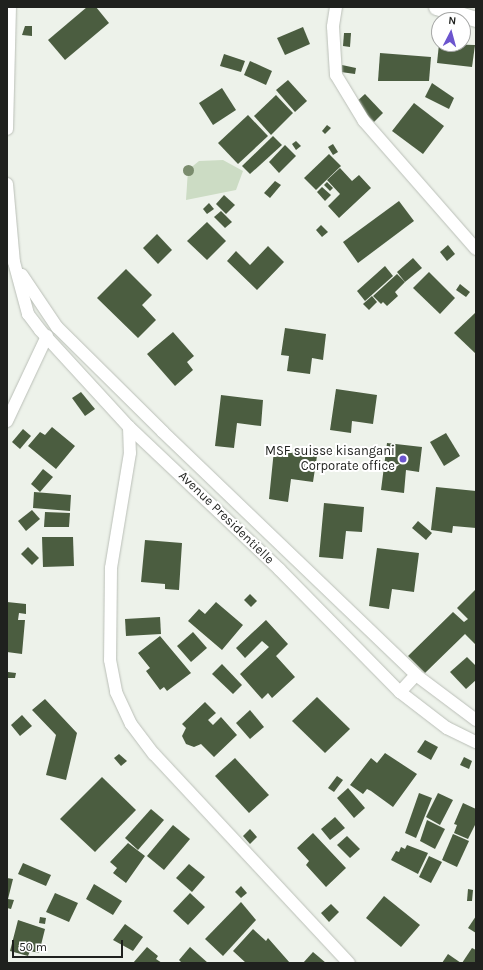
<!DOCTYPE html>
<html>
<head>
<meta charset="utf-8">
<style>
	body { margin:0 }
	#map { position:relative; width:483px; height:970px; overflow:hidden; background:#edf2ea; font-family:Karla,sans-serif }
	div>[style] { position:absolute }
	.green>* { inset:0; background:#ccdcc4 }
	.building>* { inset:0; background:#4b5d40 }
	.roads { filter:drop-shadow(0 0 1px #babfb7) drop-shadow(0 0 1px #babfb7) }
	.minor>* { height:12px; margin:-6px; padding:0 6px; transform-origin:6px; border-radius:6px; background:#fff }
	.tertiary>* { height:15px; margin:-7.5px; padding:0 7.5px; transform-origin:7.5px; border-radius:7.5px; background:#fff }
	.trees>* { width:11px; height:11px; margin:-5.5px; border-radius:50%; background:#7a8c6d }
	.dots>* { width:11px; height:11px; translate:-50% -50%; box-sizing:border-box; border:2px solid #fff; border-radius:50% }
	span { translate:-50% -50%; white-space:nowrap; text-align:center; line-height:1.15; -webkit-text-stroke:4px #fff; paint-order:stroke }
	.poi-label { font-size:13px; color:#1f211e }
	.right { translate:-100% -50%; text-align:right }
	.street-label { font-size:13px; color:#1f211e }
	.frame { position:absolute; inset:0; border:8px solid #1f211e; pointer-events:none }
	.north { position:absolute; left:431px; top:12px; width:40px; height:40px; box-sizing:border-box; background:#fff; border:1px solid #a5a6a5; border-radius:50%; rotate:6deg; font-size:11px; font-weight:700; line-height:16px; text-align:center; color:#1f211e }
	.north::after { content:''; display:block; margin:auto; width:14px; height:18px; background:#6c55ce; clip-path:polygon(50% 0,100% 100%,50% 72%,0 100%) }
	.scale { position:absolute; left:12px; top:940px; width:111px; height:18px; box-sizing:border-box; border:2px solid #1f211e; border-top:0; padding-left:5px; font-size:12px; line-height:14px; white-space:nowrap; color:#1f211e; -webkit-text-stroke:3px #fff; paint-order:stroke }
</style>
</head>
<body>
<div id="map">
	<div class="green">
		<div style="clip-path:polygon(223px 160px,243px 171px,236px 190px,186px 200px,188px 170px,199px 161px)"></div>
	</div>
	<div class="building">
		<div style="clip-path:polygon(87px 7px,96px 7px,109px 23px,65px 60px,48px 40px)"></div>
		<div style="clip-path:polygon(25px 26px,32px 26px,32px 36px,22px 35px)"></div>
		<div style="clip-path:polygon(303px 27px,310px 44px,285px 55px,277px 38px)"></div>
		<div style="clip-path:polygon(344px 33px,351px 33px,350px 47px,343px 46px)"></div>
		<div style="clip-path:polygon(439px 44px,475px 45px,472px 67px,437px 63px)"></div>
		<div style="clip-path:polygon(380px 53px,431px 57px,429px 81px,378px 81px)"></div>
		<div style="clip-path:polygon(224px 54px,245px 61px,241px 72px,220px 66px)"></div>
		<div style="clip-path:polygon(250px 61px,272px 71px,266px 85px,244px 75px)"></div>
		<div style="clip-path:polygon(342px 65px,356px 68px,355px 74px,341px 72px)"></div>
		<div style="clip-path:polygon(288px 80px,307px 101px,295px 112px,276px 90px)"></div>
		<div style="clip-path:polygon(432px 83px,454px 98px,449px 109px,425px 97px)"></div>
		<div style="clip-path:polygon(222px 88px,236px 110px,213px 125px,199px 103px)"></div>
		<div style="clip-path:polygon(365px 94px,383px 113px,374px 122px,355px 103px)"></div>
		<div style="clip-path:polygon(276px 95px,293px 113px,271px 135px,254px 116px)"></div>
		<div style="clip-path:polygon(414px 103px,444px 126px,423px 154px,392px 131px)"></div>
		<div style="clip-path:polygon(248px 115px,268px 136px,238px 164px,218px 143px)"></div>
		<div style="clip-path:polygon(327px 125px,331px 128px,325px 134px,322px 131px)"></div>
		<div style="clip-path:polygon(273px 136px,282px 145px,250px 174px,242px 166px)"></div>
		<div style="clip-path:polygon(296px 141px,301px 146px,296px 150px,292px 144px)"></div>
		<div style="clip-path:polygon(333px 144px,338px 152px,333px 155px,328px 147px)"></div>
		<div style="clip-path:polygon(285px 145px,296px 156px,279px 173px,269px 162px)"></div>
		<div style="clip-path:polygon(329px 154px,341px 166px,316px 190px,304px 178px)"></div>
		<div style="clip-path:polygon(340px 168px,352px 181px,359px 175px,371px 188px,339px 218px,328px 206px,340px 194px,327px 180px)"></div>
		<div style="clip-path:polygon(275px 181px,281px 185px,270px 198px,264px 193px)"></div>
		<div style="clip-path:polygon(327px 182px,333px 188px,330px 191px,324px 185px)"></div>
		<div style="clip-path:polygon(322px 187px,331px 195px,325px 201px,317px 192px)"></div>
		<div style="clip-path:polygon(224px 195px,235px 205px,226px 214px,216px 204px)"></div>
		<div style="clip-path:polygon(399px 201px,414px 221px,358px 263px,343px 242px)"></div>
		<div style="clip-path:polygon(209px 203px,214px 209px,207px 214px,203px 209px)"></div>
		<div style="clip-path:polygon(221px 211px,232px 222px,225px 228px,214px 217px)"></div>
		<div style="clip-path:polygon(207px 222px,226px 241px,207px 260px,187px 241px)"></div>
		<div style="clip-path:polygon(321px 225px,328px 232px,322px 237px,316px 230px)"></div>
		<div style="clip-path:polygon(157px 234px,172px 250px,158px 264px,143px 248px)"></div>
		<div style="clip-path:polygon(448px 245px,455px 254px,447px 261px,440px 252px)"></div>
		<div style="clip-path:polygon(268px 246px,284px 262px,257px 290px,227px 261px,236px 251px,250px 265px)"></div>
		<div style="clip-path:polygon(413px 258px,422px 268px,405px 282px,397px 272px)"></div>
		<div style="clip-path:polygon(385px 266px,393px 276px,365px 301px,357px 291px)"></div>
		<div style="clip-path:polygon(126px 269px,152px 295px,142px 305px,156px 320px,138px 338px,97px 298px)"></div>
		<div style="clip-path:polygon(429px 272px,455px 298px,440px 314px,413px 288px)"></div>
		<div style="clip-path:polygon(397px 274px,405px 282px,395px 292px,398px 296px,387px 306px,383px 302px,381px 304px,373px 296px)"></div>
		<div style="clip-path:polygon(460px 284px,470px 292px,466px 297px,456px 290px)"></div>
		<div style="clip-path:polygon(372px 296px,377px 302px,369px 310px,363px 304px)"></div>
		<div style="clip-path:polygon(475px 313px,476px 314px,476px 354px,454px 333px)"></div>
		<div style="clip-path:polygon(285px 328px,326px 334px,323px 360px,312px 358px,310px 374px,287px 371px,289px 356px,281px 355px)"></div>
		<div style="clip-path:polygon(173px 332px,194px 356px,187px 362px,193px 370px,175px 386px,147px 354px)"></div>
		<div style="clip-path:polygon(336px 389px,377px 395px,373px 424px,352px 421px,351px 433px,330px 430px)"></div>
		<div style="clip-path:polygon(81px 392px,95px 409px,85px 416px,72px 398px)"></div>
		<div style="clip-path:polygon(221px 395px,263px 400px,261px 426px,237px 423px,234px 448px,215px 446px)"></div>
		<div style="clip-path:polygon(52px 427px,75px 446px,56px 469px,28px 446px,40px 432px,45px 435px)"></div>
		<div style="clip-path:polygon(23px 429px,31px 436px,20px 449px,12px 442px)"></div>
		<div style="clip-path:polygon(446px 433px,460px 456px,444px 466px,430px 442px)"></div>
		<div style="clip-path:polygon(387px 443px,422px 447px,419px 472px,406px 470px,404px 493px,381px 490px)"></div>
		<div style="clip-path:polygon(274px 450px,317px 456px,313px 482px,291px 479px,288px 502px,269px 499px)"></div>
		<div style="clip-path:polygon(43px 469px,53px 477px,40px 492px,31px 484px)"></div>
		<div style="clip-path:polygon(436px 487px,476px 491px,476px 528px,453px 526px,452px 533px,431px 530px)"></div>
		<div style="clip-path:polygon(34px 492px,71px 495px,70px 511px,33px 508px)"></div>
		<div style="clip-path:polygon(324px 503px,364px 507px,362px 532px,346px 531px,343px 559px,319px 557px)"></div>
		<div style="clip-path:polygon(32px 510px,40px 519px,26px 531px,18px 521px)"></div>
		<div style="clip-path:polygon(45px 512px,70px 513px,69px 527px,44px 527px)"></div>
		<div style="clip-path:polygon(418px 521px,432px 533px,426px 540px,412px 528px)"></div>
		<div style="clip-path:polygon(42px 537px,73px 537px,74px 566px,43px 567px)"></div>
		<div style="clip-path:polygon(145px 540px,182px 543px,179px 590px,165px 589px,165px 584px,141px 582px)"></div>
		<div style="clip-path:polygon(28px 547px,39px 558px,32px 565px,21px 554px)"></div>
		<div style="clip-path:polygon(377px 548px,419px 553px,414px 592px,392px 589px,389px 609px,369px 606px)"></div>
		<div style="clip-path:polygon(476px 589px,476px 645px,465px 634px,425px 673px,408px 656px,453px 612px,464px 622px,468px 619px,457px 608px)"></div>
		<div style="clip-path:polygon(250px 594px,257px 601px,251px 607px,244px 600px)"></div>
		<div style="clip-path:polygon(7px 602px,26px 604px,26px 614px,19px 613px,18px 620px,25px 620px,22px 654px,7px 652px)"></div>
		<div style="clip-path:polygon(216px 602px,243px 625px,222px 650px,188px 621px,199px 609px,205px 614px)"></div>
		<div style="clip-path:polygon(160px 617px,161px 634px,126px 636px,125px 619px)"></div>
		<div style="clip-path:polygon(266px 620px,288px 644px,276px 656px,295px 677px,272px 698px,268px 693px,262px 699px,240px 674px,269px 647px,262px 641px,245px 658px,236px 648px)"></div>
		<div style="clip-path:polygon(193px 632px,207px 648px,191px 662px,177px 646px)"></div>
		<div style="clip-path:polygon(160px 636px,191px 673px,167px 691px,164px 687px,160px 690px,146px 671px,150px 668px,138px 653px)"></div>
		<div style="clip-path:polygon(467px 657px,476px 666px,476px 680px,466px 689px,450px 672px)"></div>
		<div style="clip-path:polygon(222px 664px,242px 685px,233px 694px,212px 674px)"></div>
		<div style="clip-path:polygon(8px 672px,16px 673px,15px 678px,7px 678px)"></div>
		<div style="clip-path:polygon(317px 697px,350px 729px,325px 753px,292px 721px)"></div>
		<div style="clip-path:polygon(45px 699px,77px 733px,66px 780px,46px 775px,56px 735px,32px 710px)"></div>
		<div style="clip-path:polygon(205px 702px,216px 713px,208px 720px,213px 725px,221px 717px,237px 735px,214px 757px,201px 744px,194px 747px,186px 744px,182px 736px,186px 728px,182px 724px)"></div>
		<div style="clip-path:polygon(250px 710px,264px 727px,250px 739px,236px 723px)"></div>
		<div style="clip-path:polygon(22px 715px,32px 726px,20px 736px,11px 725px)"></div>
		<div style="clip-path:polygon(425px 740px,438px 747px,431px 760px,417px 752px)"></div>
		<div style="clip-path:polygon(385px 753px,417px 774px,393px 807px,371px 791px,367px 789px,363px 794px,350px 785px,371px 758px,377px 763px)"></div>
		<div style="clip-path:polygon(119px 754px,127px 761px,121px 766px,114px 758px)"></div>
		<div style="clip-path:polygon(464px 757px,472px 761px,469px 769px,460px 765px)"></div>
		<div style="clip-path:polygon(235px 758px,269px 795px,249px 813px,215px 776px)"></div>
		<div style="clip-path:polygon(337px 776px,343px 780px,334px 792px,328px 788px)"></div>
		<div style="clip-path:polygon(102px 777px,136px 810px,95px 852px,60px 819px)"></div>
		<div style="clip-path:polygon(348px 788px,365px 808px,354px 818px,337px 798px)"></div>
		<div style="clip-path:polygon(419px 793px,432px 798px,416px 838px,405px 833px)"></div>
		<div style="clip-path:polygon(438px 793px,453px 800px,440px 825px,426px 817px)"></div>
		<div style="clip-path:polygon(463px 803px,476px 809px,476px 823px,468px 839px,454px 833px,457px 825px,454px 824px)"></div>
		<div style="clip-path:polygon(151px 809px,164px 820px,138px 850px,125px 838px)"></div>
		<div style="clip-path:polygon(335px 817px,345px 828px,330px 840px,321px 829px)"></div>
		<div style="clip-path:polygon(427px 820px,445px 829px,435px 849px,420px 841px)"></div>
		<div style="clip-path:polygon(173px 825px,190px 839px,164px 870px,147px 856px)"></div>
		<div style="clip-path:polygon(250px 829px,257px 837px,250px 844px,243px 836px)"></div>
		<div style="clip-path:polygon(313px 833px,346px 868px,326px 887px,306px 865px,309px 861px,297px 848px)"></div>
		<div style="clip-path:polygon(453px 834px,469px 841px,457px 867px,442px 860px)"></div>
		<div style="clip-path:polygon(347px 836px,360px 849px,350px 858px,337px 845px)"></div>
		<div style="clip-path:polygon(128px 843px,145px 856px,126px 883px,113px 873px,117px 868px,110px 862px)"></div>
		<div style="clip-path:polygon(407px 845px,428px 853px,418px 874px,391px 860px,396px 851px,399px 852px,401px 847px,405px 849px)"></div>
		<div style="clip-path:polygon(429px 856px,442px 862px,431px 883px,419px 877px)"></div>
		<div style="clip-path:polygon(23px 863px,51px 875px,46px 886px,18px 874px)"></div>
		<div style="clip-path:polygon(189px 864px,205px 877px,192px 892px,176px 878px)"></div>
		<div style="clip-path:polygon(7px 878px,13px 879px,8px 899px,14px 900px,11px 909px,7px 908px)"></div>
		<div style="clip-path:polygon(94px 884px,122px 901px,113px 915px,86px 899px)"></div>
		<div style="clip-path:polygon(241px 886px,247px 893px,241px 898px,235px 892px)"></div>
		<div style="clip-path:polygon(468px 889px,473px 890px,472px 901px,467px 901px)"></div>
		<div style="clip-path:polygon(55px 893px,78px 903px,69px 922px,46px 912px)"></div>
		<div style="clip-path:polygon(190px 893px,205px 907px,188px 925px,173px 911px)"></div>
		<div style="clip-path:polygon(384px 896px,420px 925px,401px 947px,366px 918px)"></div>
		<div style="clip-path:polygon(241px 902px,256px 920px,223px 956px,205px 939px)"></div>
		<div style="clip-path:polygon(331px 904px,339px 912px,329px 922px,321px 913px)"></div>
		<div style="clip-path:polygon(476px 916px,476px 933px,468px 928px)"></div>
		<div style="clip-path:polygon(40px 917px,46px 918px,45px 924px,39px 923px)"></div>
		<div style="clip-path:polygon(18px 920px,45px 929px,39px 953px,30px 951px,28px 956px,10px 951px)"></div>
		<div style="clip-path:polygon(125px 924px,143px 937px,133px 951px,113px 940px)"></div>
		<div style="clip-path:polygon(253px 929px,266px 941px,268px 938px,290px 963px,246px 963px,233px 951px)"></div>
		<div style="clip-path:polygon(147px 947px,158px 956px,156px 959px,162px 963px,133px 963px)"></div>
		<div style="clip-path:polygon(190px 947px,208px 963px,182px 963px,179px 960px)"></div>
		<div style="clip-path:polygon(472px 948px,476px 950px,476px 963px,462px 963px)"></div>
		<div style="clip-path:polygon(313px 952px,326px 963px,303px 963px)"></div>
		<div style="clip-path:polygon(448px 954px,461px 963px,442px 963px)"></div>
	</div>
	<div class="roads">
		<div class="minor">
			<div style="left:336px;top:7px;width:20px;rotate:99deg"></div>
			<div style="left:333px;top:27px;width:48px;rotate:86.4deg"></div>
			<div style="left:336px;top:75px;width:54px;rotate:58.7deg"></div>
			<div style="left:364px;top:121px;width:170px;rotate:48.8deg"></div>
			<div style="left:7px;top:129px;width:122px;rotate:-88.6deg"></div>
			<div style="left:7px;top:184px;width:78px;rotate:84.9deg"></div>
			<div style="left:14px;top:262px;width:54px;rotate:74.9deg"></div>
			<div style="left:28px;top:314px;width:20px;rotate:53deg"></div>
			<div style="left:40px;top:330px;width:132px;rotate:47.5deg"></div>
			<div style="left:129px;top:427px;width:207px;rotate:43.4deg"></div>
			<div style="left:279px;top:569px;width:173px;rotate:45.5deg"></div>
			<div style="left:400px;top:692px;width:59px;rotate:37.5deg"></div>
			<div style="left:447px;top:728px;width:32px;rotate:26deg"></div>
			<div style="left:22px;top:275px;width:63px;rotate:56.1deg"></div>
			<div style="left:57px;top:327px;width:149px;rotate:44.7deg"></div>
			<div style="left:163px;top:432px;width:351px;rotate:43.8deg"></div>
			<div style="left:416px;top:675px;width:75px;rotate:36.9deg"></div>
			<div style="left:7px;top:421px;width:94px;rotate:-64.8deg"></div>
			<div style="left:129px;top:427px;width:26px;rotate:88deg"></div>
			<div style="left:130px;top:453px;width:117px;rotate:99.4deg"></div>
			<div style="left:111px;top:568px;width:92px;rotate:90.6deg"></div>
			<div style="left:110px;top:660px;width:33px;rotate:79deg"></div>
			<div style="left:116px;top:692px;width:35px;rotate:65deg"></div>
			<div style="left:131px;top:724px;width:38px;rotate:53deg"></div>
			<div style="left:154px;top:754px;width:286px;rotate:47deg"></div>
			<div style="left:400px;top:692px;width:23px;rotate:-47deg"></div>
		</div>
		<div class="tertiary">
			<div style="left:436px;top:7px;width:42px;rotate:16.7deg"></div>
		</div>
	</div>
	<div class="trees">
		<div style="left:188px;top:170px"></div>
	</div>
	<div class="dots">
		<div style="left:403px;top:459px;background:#6c55ce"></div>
	</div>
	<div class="poi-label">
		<span class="right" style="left:395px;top:459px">MSF suisse kisangani<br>Corporate office</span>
	</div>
	<div class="street-label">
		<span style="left:226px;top:518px;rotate:44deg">Avenue Presidentielle</span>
	</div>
	<div class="frame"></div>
	<div class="north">N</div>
	<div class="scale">50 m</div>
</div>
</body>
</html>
